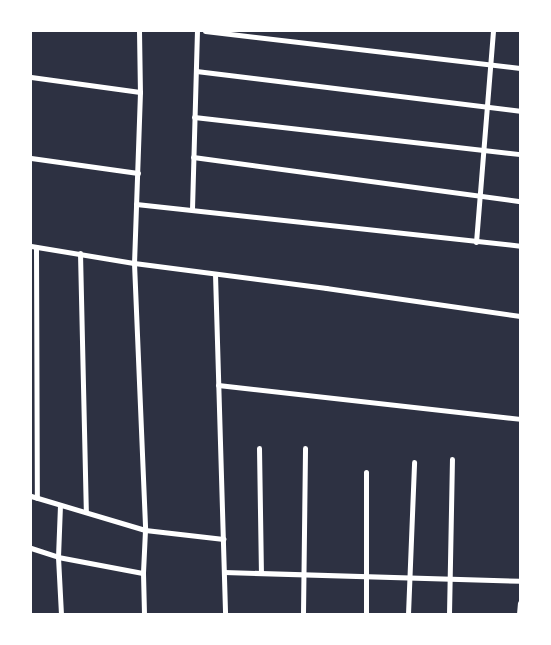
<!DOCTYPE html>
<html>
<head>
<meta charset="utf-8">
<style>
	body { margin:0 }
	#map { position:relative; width:551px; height:645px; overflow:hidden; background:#2d3142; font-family:"Noto Sans",sans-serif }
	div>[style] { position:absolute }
	.minor>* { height:5px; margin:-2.5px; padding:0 2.5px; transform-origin:2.5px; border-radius:2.5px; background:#fff }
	span { translate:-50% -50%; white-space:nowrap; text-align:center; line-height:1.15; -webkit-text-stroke:4.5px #fff; paint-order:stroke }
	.frame { position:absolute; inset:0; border:32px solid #fff; pointer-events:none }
</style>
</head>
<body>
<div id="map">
	<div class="minor">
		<div style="left:139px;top:31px;width:61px;rotate:89.1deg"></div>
		<div style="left:140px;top:92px;width:171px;rotate:92deg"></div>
		<div style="left:134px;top:263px;width:267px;rotate:87.6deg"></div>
		<div style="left:145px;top:530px;width:43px;rotate:92.7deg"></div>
		<div style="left:143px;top:573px;width:41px;rotate:88.6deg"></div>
		<div style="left:205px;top:31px;width:317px;rotate:6.7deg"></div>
		<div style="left:196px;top:71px;width:326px;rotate:7deg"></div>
		<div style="left:31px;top:77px;width:110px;rotate:7.8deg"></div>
		<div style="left:194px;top:117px;width:328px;rotate:6.5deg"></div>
		<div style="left:193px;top:157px;width:330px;rotate:7.7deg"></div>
		<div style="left:31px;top:158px;width:108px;rotate:8deg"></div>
		<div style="left:136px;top:204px;width:386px;rotate:6.2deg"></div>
		<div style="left:192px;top:209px;width:178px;rotate:-88.4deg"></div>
		<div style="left:476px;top:242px;width:212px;rotate:-85.4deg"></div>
		<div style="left:31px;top:246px;width:104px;rotate:9.4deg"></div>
		<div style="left:134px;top:263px;width:194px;rotate:7.4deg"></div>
		<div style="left:326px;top:288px;width:196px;rotate:8.2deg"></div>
		<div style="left:36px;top:247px;width:251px;rotate:89.8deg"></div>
		<div style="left:80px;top:253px;width:259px;rotate:88.7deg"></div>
		<div style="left:215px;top:274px;width:340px;rotate:88.3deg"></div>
		<div style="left:218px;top:385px;width:304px;rotate:6.4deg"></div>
		<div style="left:259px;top:448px;width:125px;rotate:89.1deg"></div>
		<div style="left:366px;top:472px;width:142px;rotate:90deg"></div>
		<div style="left:31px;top:496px;width:119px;rotate:16.6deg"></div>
		<div style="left:145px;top:530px;width:79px;rotate:6.6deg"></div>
		<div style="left:60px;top:505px;width:52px;rotate:92.2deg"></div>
		<div style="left:58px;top:557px;width:57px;rotate:87deg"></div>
		<div style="left:31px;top:548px;width:28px;rotate:18deg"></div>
		<div style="left:58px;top:557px;width:86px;rotate:10.7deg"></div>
		<div style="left:224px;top:572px;width:296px;rotate:1.7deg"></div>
		<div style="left:303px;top:614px;width:166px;rotate:-89.3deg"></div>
		<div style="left:408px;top:614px;width:152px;rotate:-87.7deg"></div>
		<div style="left:449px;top:614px;width:155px;rotate:-88.9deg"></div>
		<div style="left:519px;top:614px;width:11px;rotate:-85deg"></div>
	</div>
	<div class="frame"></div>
</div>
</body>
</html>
